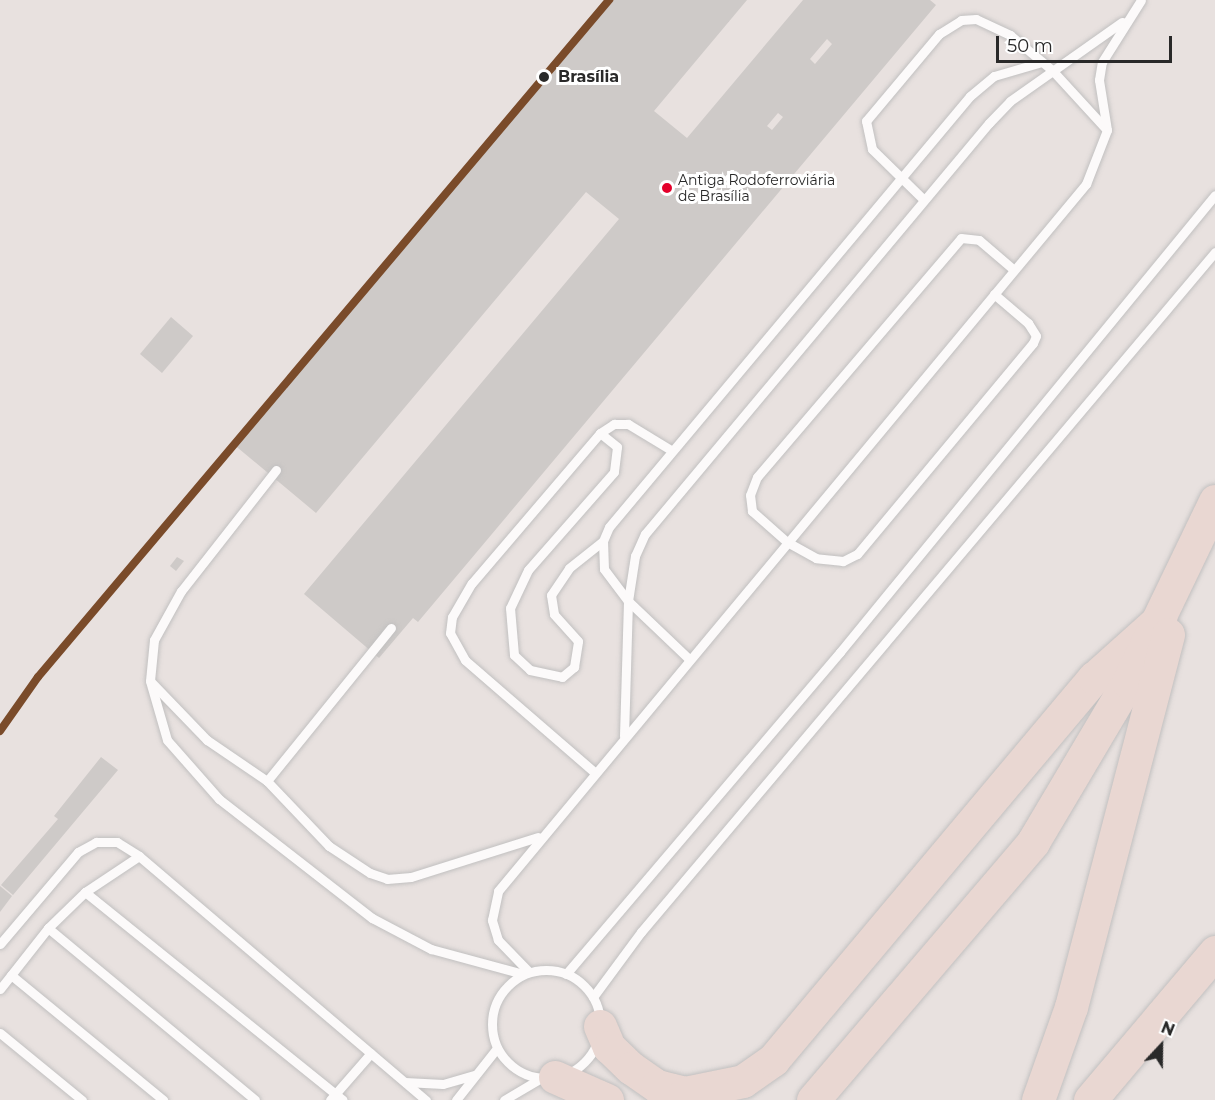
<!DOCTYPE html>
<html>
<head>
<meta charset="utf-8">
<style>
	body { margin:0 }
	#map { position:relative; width:1215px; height:1100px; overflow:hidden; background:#e8e1df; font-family:Montserrat,sans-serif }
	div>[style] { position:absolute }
	.building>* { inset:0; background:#cecac8 }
	.roads { filter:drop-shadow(0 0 2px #c1c0c0) drop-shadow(0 0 2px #c1c0c0) }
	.lane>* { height:9px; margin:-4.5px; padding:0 4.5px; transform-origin:4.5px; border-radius:4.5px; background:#fcfafa }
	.lane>.ring { margin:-4.5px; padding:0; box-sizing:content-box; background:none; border:9px solid #fcfafa; border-radius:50% }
	.highway>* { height:33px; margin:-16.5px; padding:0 16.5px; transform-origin:16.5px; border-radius:16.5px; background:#e9d7d2 }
	.rail-1>* { height:8px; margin:-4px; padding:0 4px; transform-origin:4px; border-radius:4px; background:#7a4b2a }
	.dots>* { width:16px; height:16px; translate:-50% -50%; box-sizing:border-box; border:3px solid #fff; border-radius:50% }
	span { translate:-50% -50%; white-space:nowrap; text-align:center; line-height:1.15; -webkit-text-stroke:6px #fff; paint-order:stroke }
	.bus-label { font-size:14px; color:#292929 }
	.left { translate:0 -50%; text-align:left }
	.stop-label { font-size:16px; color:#292929; font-weight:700 }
	.north { position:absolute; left:1131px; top:1016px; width:60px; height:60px; -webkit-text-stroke:4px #fff; paint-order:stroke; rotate:22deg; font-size:16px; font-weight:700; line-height:24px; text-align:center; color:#292929 }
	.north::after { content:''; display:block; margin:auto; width:21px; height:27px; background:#292929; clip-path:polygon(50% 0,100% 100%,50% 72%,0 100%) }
	.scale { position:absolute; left:996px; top:36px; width:176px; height:27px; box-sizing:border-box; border:3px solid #292929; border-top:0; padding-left:8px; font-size:18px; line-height:21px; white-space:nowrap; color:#292929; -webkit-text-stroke:4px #fff; paint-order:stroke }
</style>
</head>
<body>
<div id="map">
	<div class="building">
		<div style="clip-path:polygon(evenodd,604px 0,747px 0,654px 111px,687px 138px,803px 0,930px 0,936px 5px,418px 622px,413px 618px,379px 658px,304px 594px,619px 219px,586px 192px,316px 513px,232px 443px,604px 0,827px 39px,832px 44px,815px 64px,810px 59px,827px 39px,604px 0,778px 113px,783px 117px,772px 130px,767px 126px,778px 113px)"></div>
		<div style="clip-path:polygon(171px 317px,193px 336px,162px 373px,140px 354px)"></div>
		<div style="clip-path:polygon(177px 557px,184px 561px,176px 571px,170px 566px)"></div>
		<div style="clip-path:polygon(101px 757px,118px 770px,13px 895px,1px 885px,58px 819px,54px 816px)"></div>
		<div style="clip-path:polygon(0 886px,12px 896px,0 912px)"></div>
	</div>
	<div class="roads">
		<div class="lane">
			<div style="left:924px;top:200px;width:73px;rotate:-135.6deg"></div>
			<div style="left:872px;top:149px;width:29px;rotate:-102deg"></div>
			<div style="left:866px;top:121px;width:114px;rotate:-50deg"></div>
			<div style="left:939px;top:34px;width:26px;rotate:-32deg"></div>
			<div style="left:961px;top:20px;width:15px;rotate:-4deg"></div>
			<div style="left:976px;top:19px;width:38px;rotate:25deg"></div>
			<div style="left:1010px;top:35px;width:55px;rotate:39.8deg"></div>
			<div style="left:1052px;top:70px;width:81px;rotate:47.5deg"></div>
			<div style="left:994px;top:294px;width:45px;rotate:40.5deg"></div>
			<div style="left:1028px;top:323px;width:15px;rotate:58deg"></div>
			<div style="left:1036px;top:336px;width:8px;rotate:113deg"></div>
			<div style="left:1033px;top:343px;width:275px;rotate:129.8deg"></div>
			<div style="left:857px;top:554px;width:16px;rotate:153deg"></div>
			<div style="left:843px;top:561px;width:27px;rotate:-174deg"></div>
			<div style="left:816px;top:558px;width:33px;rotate:-151deg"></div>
			<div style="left:787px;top:542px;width:47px;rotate:-138.5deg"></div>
			<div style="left:752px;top:511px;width:16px;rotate:-97deg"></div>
			<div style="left:750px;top:495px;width:19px;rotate:-69deg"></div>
			<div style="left:757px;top:477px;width:314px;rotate:-49.5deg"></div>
			<div style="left:961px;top:238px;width:18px;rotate:6deg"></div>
			<div style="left:979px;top:240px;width:46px;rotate:40.6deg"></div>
			<div style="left:600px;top:433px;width:22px;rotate:39deg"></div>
			<div style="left:617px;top:447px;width:25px;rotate:97deg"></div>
			<div style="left:614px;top:472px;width:130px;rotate:131.3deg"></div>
			<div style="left:528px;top:570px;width:42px;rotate:115.3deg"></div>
			<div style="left:510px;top:608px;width:47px;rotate:85.1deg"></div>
			<div style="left:514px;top:655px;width:22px;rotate:43deg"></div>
			<div style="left:530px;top:670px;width:33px;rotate:12deg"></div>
			<div style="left:562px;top:677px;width:16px;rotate:-40deg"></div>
			<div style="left:574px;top:667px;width:26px;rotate:-81deg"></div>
			<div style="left:578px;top:641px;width:36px;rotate:-132deg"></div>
			<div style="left:554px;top:614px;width:19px;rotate:-99deg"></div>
			<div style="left:551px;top:595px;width:32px;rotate:-56deg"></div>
			<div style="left:569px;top:568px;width:43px;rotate:-38.5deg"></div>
			<div style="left:276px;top:470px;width:154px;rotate:128.1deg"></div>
			<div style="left:181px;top:591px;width:56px;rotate:118.9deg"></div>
			<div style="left:154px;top:640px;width:41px;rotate:95.6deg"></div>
			<div style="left:150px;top:681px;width:61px;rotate:73.9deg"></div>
			<div style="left:167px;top:740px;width:79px;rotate:48.6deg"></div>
			<div style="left:219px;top:799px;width:194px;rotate:37.9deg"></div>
			<div style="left:372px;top:918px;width:67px;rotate:27.7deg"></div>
			<div style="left:431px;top:949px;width:95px;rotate:15.2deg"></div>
			<div style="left:689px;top:659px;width:84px;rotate:-136.4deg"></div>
			<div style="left:628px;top:601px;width:40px;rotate:-127deg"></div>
			<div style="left:604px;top:569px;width:28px;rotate:-92deg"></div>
			<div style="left:603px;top:541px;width:15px;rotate:-67deg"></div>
			<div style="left:609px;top:527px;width:562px;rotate:-50.05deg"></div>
			<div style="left:970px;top:96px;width:31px;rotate:-40deg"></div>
			<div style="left:994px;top:76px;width:50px;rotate:-16.3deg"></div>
			<div style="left:151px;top:682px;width:81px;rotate:46deg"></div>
			<div style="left:207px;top:740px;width:73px;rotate:34.3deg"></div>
			<div style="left:267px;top:781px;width:90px;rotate:46.4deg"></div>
			<div style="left:329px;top:846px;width:49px;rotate:33.4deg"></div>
			<div style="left:370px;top:873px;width:18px;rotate:19deg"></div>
			<div style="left:387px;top:879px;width:24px;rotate:-5deg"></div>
			<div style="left:411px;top:877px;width:133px;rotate:-17.5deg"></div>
			<div style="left:624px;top:736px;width:135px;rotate:-88.3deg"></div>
			<div style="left:628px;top:601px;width:46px;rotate:-81.2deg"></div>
			<div style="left:635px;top:556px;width:24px;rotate:-66deg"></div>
			<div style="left:645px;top:534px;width:536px;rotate:-50.07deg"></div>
			<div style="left:989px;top:123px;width:30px;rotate:-46deg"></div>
			<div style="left:1010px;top:101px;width:137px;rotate:-35.2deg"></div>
			<div style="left:593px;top:771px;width:169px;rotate:-139.1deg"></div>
			<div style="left:465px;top:660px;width:31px;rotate:-119deg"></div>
			<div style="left:450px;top:633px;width:16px;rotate:-83deg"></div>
			<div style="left:452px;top:617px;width:39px;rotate:-60deg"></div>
			<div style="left:472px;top:583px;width:197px;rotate:-49.5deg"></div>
			<div style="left:600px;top:433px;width:17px;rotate:-33deg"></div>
			<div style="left:614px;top:424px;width:14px"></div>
			<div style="left:628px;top:424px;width:50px;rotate:31.2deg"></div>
			<div style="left:267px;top:781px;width:197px;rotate:-51deg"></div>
			<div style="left:85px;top:892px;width:331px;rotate:38.9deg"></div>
			<div style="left:48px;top:928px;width:269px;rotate:39.7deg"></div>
			<div style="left:0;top:944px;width:121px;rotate:-49.7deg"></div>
			<div style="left:78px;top:852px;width:21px;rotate:-29deg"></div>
			<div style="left:96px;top:842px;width:21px"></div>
			<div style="left:117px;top:842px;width:26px;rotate:32deg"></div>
			<div style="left:139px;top:856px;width:377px;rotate:40.4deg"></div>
			<div class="ring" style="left:492px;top:970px;width:99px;height:99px"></div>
			<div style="left:529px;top:972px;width:45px;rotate:-134.1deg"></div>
			<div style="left:498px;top:940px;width:21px;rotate:-107deg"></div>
			<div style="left:492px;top:920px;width:30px;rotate:-78deg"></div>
			<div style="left:498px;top:891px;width:920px;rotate:-50.25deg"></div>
			<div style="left:1086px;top:184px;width:58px;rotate:-68.7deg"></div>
			<div style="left:1107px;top:130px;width:51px;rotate:-99.1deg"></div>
			<div style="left:1099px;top:80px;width:18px;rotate:-81deg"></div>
			<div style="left:1102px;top:62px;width:73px;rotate:-57.8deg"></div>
			<div style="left:566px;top:974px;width:423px;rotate:-49.6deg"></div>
			<div style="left:840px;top:652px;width:591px;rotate:-50.63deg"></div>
			<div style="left:11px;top:975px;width:197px;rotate:39.4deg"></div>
			<div style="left:0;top:989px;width:78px;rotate:-51.8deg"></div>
			<div style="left:48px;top:928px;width:52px;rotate:-44.2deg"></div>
			<div style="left:85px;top:892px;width:65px;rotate:-33.7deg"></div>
			<div style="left:593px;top:997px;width:81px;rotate:-53.6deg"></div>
			<div style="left:641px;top:932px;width:890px;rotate:-49.83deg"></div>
			<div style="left:0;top:1033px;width:106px;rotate:39.3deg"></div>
			<div style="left:405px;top:1082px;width:38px;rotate:3deg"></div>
			<div style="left:443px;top:1084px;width:33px;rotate:-16deg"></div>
			<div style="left:330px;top:1100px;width:62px;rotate:-48.9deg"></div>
			<div style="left:456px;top:1100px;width:66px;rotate:-51.7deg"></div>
			<div style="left:504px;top:1100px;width:43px;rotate:-30.7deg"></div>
		</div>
		<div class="highway">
			<div style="left:600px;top:1026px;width:23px;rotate:67deg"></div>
			<div style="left:609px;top:1047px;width:30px;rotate:44deg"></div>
			<div style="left:631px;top:1068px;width:32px;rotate:35deg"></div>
			<div style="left:657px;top:1086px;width:29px;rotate:14deg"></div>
			<div style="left:685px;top:1093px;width:59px;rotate:-11.7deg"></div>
			<div style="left:743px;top:1081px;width:37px;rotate:-35deg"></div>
			<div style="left:773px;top:1060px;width:499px;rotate:-50deg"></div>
			<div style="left:1094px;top:678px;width:89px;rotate:-41.8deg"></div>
			<div style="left:555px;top:1077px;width:57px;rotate:23.9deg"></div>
			<div style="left:813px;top:1100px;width:339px;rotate:-49.5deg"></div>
			<div style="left:1033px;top:842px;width:186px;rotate:-59.3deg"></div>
			<div style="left:1128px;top:682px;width:201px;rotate:-64.3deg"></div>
			<div style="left:1038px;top:1100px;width:99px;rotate:-70.5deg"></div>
			<div style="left:1071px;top:1007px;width:385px;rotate:-75.4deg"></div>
			<div style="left:1090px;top:1100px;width:194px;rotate:-49.8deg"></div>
		</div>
	</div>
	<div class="rail-1">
		<div style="left:0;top:731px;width:66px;rotate:-54.9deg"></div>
		<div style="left:38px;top:677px;width:886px;rotate:-49.85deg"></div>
	</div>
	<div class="dots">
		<div style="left:544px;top:77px;background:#292929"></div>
		<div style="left:667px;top:188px;background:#e4002b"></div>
	</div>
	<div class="bus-label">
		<span class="left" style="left:678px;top:188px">Antiga Rodoferroviária<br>de Brasília</span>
	</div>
	<div class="stop-label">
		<span class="left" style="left:558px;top:77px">Brasília</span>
	</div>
	<div class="north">N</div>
	<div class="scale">50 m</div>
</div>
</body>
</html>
